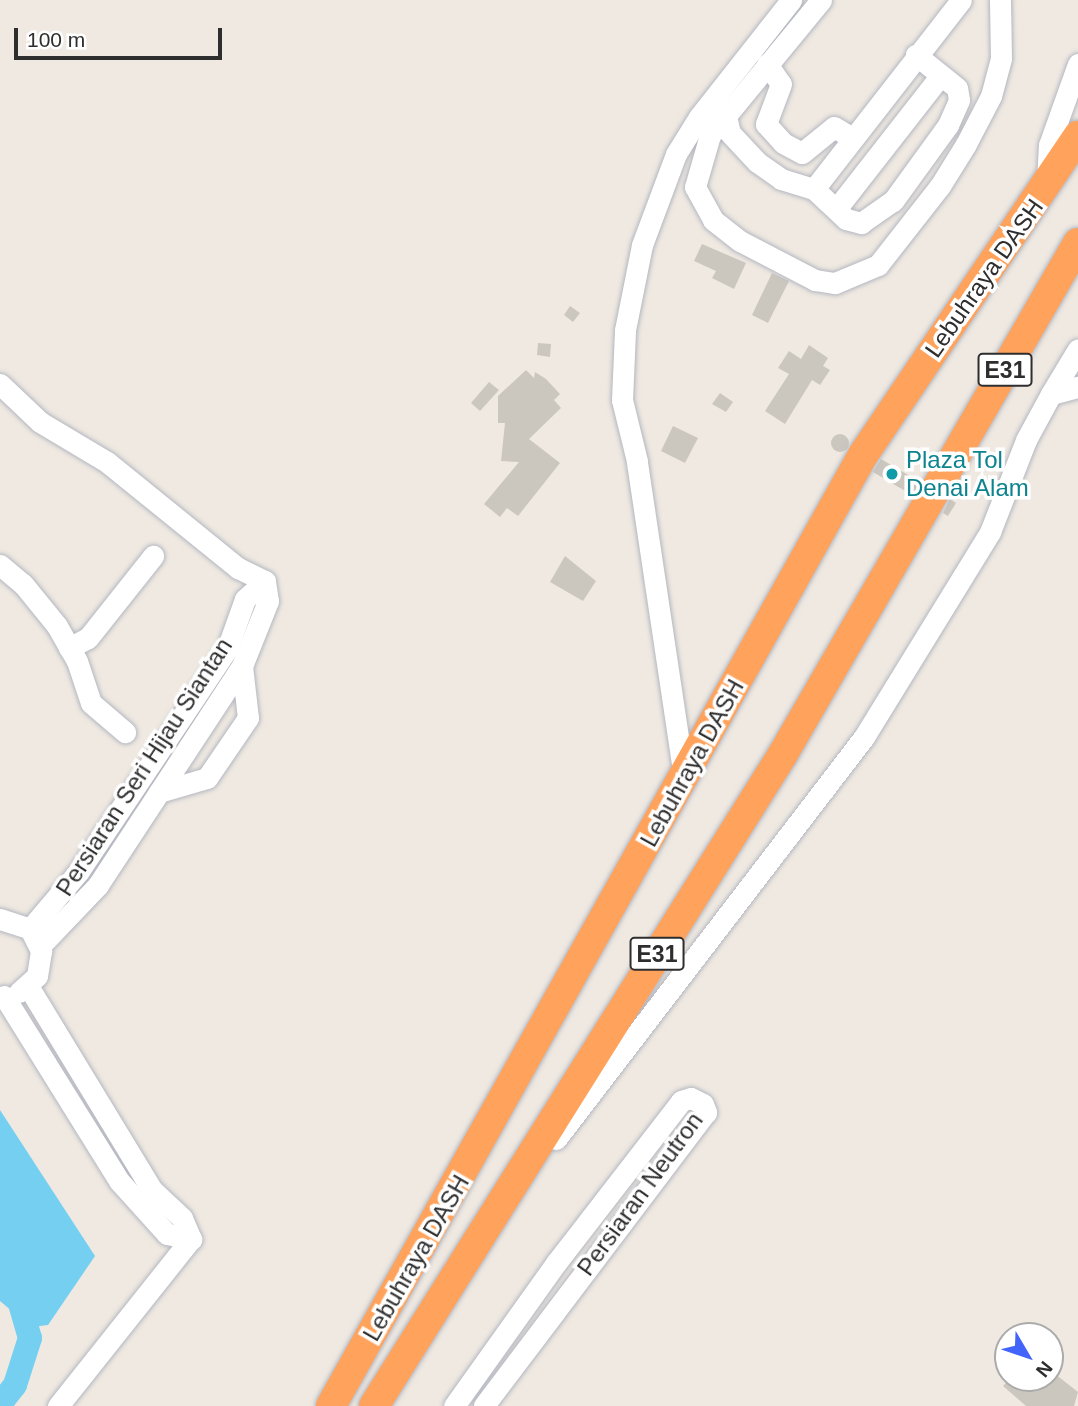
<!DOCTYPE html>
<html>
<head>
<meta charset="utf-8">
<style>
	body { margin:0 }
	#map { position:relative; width:1078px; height:1406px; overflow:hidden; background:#efe9e1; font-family:Arial,sans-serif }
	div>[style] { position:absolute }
	.water>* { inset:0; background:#75cff0 }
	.river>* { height:24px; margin:-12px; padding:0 12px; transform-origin:12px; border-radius:12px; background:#75cff0 }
	.building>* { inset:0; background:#cbc7bf }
	.round { border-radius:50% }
	.roads { filter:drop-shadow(0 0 2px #b4b7c1) drop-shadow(0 0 2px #b4b7c1) }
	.minor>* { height:21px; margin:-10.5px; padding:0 10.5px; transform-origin:10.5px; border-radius:10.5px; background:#fff }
	.highway>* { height:30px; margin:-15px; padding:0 15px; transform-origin:15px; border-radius:15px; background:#ffa35c }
	.dots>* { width:19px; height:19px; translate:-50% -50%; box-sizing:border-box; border:4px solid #fff; border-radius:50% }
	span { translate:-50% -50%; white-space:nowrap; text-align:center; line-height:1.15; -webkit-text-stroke:7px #fff; paint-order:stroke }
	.shield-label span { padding:2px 5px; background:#fff; border:2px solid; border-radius:5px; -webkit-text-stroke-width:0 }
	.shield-label { font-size:23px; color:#2e2e2e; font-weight:700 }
	.street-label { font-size:24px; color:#2e2e2e }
	.culture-label { font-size:24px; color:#0d838f }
	.left { translate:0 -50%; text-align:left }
	.north { position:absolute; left:994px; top:1322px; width:70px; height:70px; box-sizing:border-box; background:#fff; border:2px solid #ababab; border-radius:50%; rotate:129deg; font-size:19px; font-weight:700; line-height:28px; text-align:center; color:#2e2e2e }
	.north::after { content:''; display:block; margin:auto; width:24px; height:32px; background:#4264fb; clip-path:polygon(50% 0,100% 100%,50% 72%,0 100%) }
	.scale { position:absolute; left:14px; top:28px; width:208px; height:32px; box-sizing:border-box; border:4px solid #2e2e2e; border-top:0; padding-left:9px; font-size:21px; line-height:24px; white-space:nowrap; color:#2e2e2e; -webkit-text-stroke:5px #fff; paint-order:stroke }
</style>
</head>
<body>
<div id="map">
	<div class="water">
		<div style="clip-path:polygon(0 1110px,95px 1256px,48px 1325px,31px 1327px,0 1301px)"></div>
	</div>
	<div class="river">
		<div style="left:0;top:1235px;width:107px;rotate:73.8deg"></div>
		<div style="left:30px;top:1338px;width:49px;rotate:107.7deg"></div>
		<div style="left:15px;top:1385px;width:24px;rotate:128deg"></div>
	</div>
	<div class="building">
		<div style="clip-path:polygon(702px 244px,746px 263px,734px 289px,712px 278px,716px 271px,694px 261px)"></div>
		<div style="clip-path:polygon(772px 273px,789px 281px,768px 323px,752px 315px)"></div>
		<div style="clip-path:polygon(570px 306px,580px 313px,573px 322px,564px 315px)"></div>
		<div style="clip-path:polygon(538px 343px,551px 344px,550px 357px,537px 355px)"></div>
		<div style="clip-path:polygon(809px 345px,828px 358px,823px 366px,830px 370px,820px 385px,812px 380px,785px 424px,765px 411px,789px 374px,778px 368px,789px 351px,801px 359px)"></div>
		<div style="clip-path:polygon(526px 370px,534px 378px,535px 372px,546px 379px,560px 394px,554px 400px,561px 408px,529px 439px,560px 463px,518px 516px,507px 508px,500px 517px,484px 504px,519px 462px,501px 461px,505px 423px,498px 423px,498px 396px)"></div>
		<div style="clip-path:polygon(489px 382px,499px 390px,480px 411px,471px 403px)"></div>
		<div style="clip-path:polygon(720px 393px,733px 402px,726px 412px,712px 404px)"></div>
		<div style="clip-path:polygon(673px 426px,698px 438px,685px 463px,661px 451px)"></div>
		<div class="round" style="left:831px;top:434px;width:18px;height:18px"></div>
		<div style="clip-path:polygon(881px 459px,920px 482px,912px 495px,873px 472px)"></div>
		<div style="clip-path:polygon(950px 499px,956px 503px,948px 516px,943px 513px)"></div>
		<div style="clip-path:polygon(565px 556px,596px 581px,583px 601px,550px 582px)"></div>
		<div style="clip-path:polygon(1050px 1370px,1078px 1392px,1074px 1406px,1026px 1406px,1003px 1386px,1011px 1378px,1050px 1378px)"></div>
	</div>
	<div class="roads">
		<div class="minor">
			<div style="left:821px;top:0;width:175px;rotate:129.4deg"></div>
			<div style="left:710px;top:135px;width:54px;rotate:106.1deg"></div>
			<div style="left:695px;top:187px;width:38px;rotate:61deg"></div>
			<div style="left:713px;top:220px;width:34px;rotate:38deg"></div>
			<div style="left:740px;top:241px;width:85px;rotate:27.5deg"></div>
			<div style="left:815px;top:280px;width:20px;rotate:9deg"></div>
			<div style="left:835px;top:283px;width:47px;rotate:-22.7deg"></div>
			<div style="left:878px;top:265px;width:100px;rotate:-51.9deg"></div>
			<div style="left:940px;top:186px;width:49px;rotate:-58.2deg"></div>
			<div style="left:966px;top:144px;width:54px;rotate:-62.5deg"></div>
			<div style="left:991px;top:96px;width:39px;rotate:-75deg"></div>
			<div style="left:1001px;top:58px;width:58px;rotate:-91deg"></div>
			<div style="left:767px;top:64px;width:24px;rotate:55deg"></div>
			<div style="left:781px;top:84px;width:43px;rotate:110.6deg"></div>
			<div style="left:766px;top:124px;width:25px;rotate:48deg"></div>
			<div style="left:783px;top:143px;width:21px;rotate:28deg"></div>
			<div style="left:802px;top:153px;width:41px;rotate:-39.1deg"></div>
			<div style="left:834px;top:127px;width:21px;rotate:31deg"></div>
			<div style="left:726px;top:116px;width:17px;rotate:77deg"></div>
			<div style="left:730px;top:133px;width:40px;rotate:47deg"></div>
			<div style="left:757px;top:162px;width:29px;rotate:35deg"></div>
			<div style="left:781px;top:179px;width:34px;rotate:17deg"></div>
			<div style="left:814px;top:189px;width:239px;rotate:-52.1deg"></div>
			<div style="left:1047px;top:182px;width:37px;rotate:-87deg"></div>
			<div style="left:1049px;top:145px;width:86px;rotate:-70.3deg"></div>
			<div style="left:814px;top:189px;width:44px;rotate:43.2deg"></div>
			<div style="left:846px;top:219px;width:16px;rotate:15deg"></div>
			<div style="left:861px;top:223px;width:39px;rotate:-35deg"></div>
			<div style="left:893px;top:201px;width:94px;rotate:-54.1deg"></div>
			<div style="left:948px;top:125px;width:27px;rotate:-66deg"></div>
			<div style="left:959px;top:100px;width:12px;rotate:-99deg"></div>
			<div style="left:957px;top:88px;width:53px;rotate:-141.2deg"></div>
			<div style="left:837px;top:208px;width:167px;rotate:-52deg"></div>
			<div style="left:0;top:384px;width:55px;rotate:43.5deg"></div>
			<div style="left:40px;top:422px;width:78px;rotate:30.8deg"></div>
			<div style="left:107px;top:462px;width:169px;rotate:39deg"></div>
			<div style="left:238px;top:568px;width:30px;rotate:26deg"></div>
			<div style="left:1051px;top:394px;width:52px;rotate:-59deg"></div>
			<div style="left:0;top:565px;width:30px;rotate:40deg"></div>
			<div style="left:23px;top:584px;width:54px;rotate:51deg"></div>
			<div style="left:57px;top:626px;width:40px;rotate:60.3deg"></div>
			<div style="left:77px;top:661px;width:44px;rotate:71.6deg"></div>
			<div style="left:91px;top:703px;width:45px;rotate:40.5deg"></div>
			<div style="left:69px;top:648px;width:21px;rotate:-28deg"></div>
			<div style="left:88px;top:638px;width:105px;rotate:-51.6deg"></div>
			<div style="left:684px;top:777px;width:319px;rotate:-98.5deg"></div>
			<div style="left:637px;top:461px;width:63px;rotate:-103.8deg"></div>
			<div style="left:622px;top:400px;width:70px;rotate:-87.5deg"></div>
			<div style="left:625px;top:330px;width:87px;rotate:-78.7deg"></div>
			<div style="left:642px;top:245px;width:97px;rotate:-69.5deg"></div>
			<div style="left:676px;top:154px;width:44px;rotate:-58.1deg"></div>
			<div style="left:699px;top:117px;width:149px;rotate:-51.8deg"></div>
			<div style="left:159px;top:792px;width:50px;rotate:-16.3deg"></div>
			<div style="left:207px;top:778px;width:73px;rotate:-55.7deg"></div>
			<div style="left:248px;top:718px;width:52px;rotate:-96.6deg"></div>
			<div style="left:0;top:919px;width:32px;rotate:18deg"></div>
			<div style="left:30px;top:929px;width:25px;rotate:63deg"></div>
			<div style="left:41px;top:951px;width:25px;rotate:99deg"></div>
			<div style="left:37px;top:976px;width:24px;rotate:138deg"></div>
			<div style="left:30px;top:929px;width:76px;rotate:-49.8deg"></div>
			<div style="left:79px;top:871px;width:267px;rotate:-56.3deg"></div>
			<div style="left:227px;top:649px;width:53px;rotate:-70.2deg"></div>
			<div style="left:245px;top:599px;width:27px;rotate:-42deg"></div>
			<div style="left:40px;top:946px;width:84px;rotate:-46.4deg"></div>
			<div style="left:98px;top:885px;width:262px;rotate:-56.7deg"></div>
			<div style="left:242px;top:666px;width:70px;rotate:-68.2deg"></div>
			<div style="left:268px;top:601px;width:20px;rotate:-99deg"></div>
			<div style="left:28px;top:986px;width:239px;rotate:58.7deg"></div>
			<div style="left:152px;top:1190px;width:41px;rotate:43deg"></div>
			<div style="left:182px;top:1218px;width:23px;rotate:67deg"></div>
			<div style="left:4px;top:996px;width:219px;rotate:58.1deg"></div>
			<div style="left:120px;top:1182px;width:70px;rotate:47.9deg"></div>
			<div style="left:167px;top:1234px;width:25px;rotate:12deg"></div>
			<div style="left:556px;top:1139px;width:506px;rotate:-52.54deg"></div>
			<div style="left:864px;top:737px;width:241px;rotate:-58.4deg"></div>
			<div style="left:990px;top:532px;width:99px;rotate:-68.6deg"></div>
			<div style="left:1026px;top:440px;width:52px;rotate:-61.5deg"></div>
			<div style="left:1051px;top:394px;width:28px;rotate:-15deg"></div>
			<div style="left:58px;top:1406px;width:213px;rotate:-51.5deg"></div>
			<div style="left:454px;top:1406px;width:176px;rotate:-54.5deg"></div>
			<div style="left:556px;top:1263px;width:205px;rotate:-52.3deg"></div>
			<div style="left:681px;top:1101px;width:10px;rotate:-17deg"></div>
			<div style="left:691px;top:1098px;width:13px;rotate:27deg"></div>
			<div style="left:703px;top:1104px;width:9px;rotate:69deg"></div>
			<div style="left:706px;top:1112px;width:368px;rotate:127.1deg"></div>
		</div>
		<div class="highway">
			<div style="left:331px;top:1406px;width:1090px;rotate:-60.78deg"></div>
			<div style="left:863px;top:455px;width:385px;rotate:-56deg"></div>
			<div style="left:374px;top:1406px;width:770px;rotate:-57.9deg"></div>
			<div style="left:783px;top:754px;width:590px;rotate:-60deg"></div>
		</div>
	</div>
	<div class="dots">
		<div style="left:892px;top:474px;background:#0f9aa8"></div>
	</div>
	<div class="shield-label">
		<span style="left:1005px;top:370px">E31</span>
		<span style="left:657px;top:954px">E31</span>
	</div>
	<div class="street-label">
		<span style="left:984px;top:278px;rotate:-55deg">Lebuhraya DASH</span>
		<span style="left:692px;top:763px;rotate:-61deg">Lebuhraya DASH</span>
		<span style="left:144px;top:767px;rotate:-57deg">Persiaran Seri Hijau Siantan</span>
		<span style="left:640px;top:1194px;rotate:-54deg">Persiaran Neutron</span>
		<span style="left:416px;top:1258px;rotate:-60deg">Lebuhraya DASH</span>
	</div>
	<div class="culture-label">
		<span class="left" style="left:906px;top:474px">Plaza Tol<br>Denai Alam</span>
	</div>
	<div class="north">N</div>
	<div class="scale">100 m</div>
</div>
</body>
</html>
